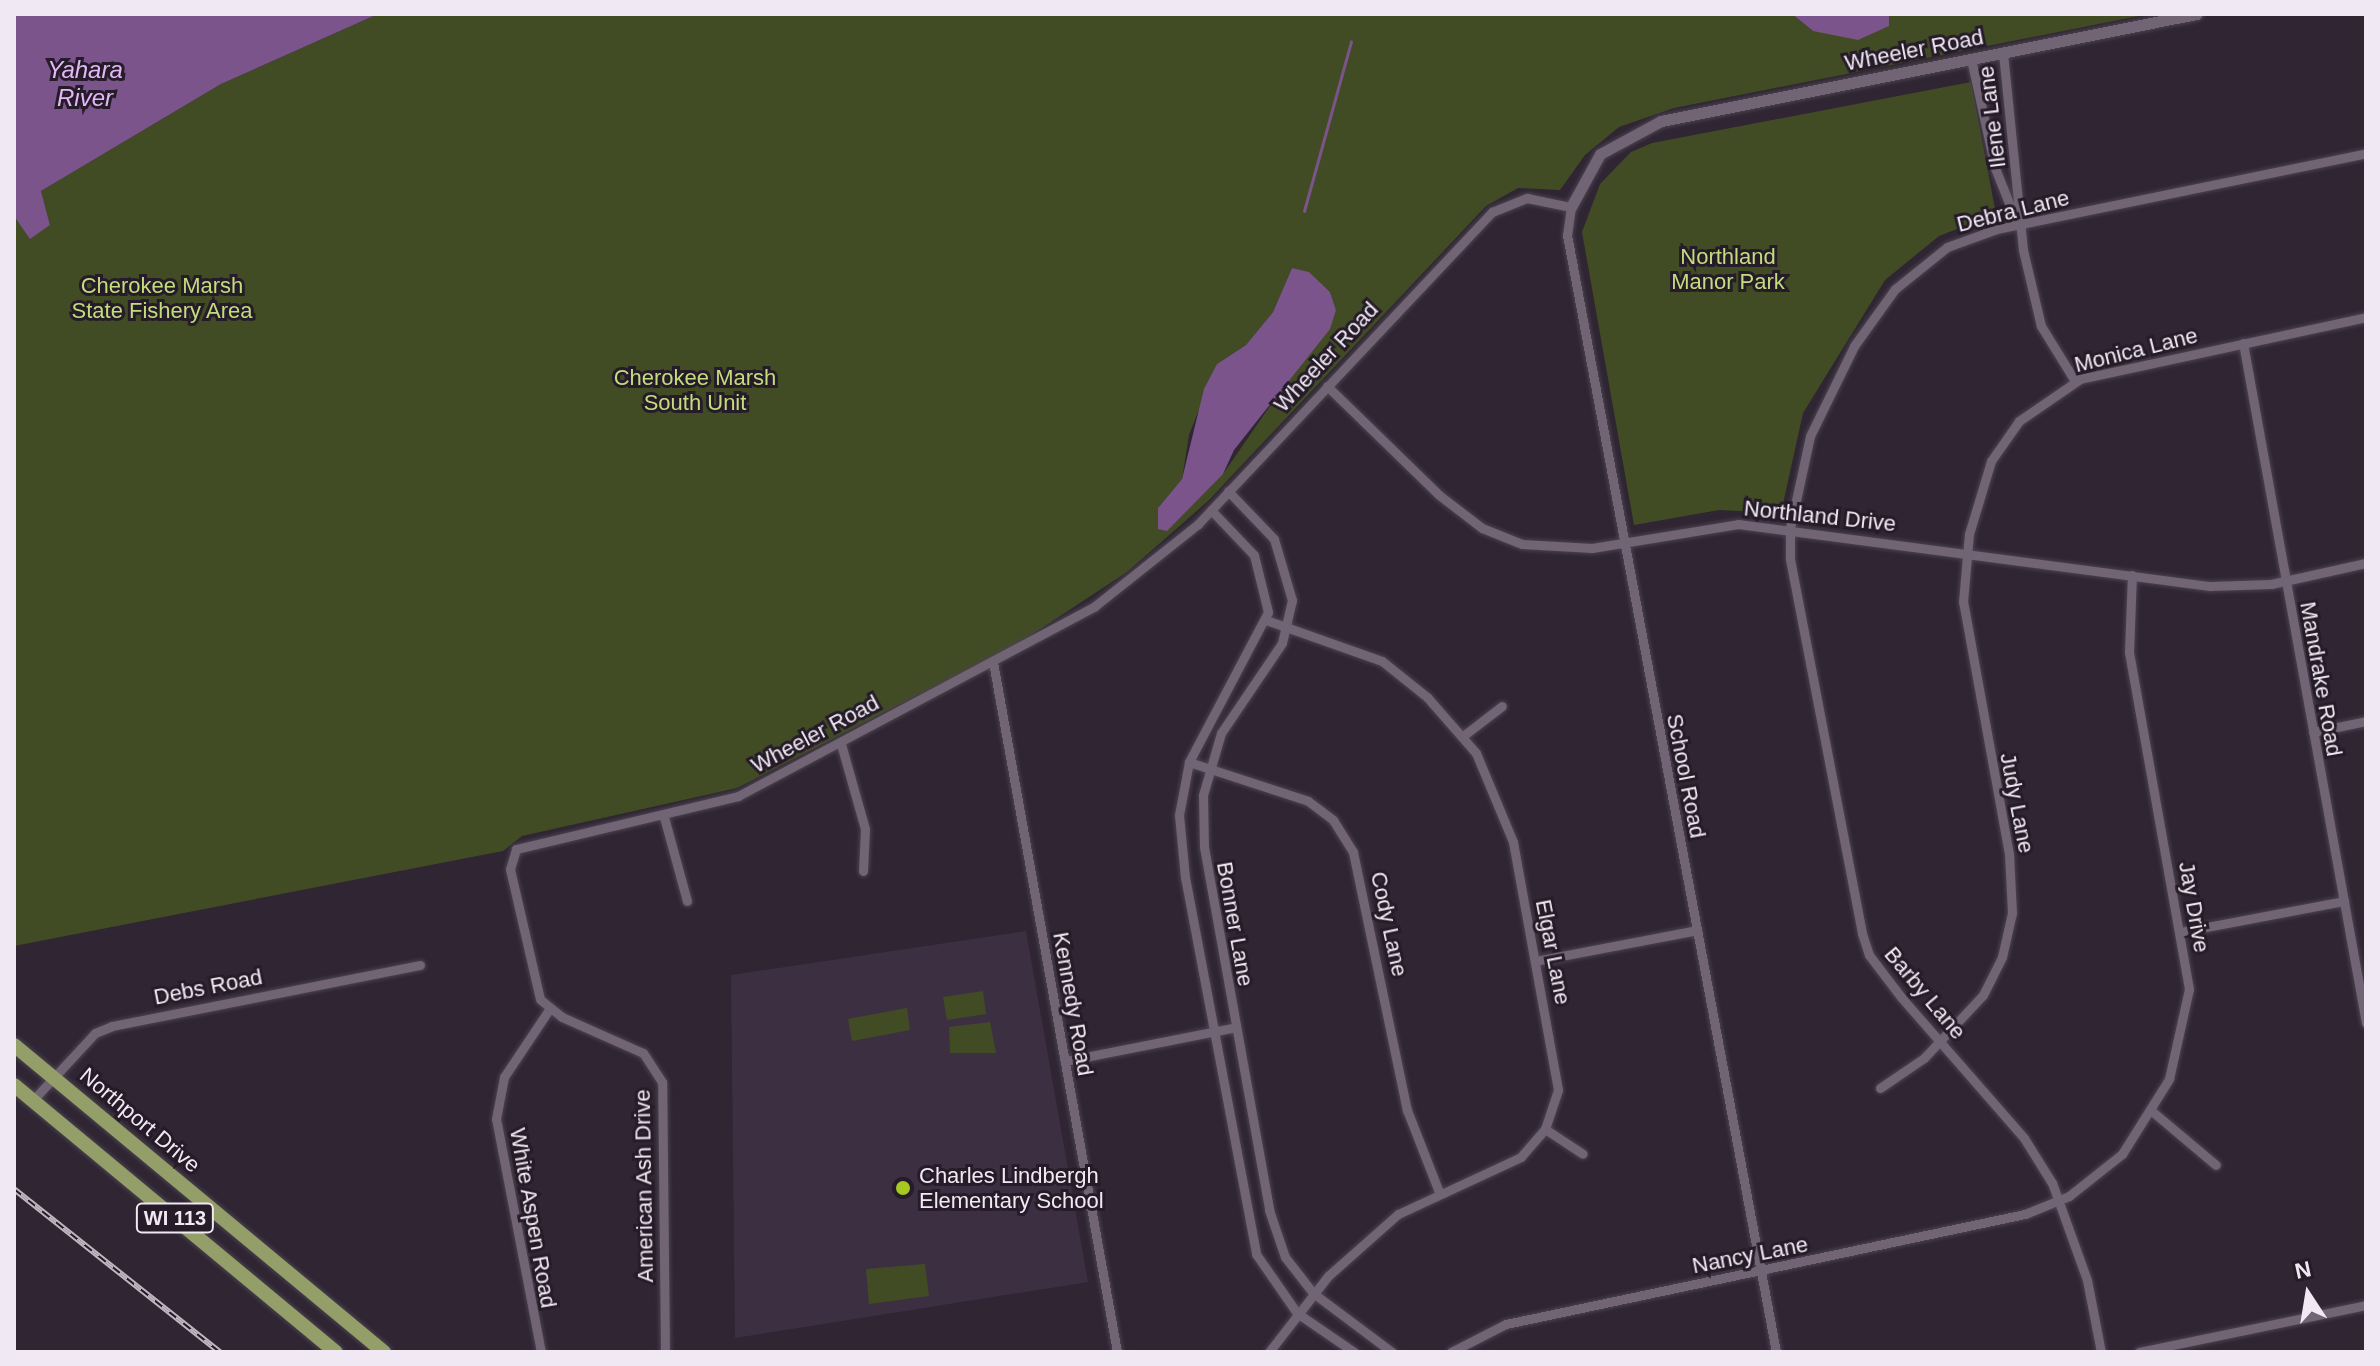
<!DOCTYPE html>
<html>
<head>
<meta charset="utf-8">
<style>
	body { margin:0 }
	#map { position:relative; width:2380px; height:1366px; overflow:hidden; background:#2f2533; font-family:Arial,sans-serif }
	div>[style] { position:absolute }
	.built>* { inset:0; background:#3d2f42 }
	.green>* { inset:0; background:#424c24 }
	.water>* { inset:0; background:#7a548a }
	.stream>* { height:3px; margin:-1.5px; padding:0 1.5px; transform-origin:1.5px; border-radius:1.5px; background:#7a548a }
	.roads { filter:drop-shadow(0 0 2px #4b434f) drop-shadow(0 0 2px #4b434f) }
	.minor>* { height:9px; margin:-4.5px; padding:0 4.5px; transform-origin:4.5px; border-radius:4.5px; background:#706475 }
	.tertiary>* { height:11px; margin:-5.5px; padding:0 5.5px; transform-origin:5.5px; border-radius:5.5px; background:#706475 }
	.primary>* { height:14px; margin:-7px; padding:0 7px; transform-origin:7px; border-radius:7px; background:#939e69 }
	.rail>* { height:6px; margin-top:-3px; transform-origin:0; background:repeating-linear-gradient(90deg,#251b29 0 9px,#bfb7c2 0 18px); box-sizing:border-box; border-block:2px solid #bfb7c2 }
	.dots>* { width:22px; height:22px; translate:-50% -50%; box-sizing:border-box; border:4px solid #251b29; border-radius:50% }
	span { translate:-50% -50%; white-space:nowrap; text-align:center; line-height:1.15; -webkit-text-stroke:6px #251b29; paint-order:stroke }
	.shield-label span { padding:2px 6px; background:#251b29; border:2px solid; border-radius:6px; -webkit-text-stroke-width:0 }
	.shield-label { font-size:20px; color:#f0e9f3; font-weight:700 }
	.street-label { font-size:22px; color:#f0e9f3 }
	.park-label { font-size:22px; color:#c3dc7c }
	.poi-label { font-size:22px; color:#f0e9f3 }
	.left { translate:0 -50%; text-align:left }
	.water-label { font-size:24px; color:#e4b7f7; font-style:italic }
	.frame { position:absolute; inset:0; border:16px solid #f0e9f3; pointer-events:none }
	.north { position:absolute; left:2268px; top:1254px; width:80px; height:80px; -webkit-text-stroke:6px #251b29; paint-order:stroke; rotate:348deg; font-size:22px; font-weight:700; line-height:32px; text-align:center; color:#f0e9f3 }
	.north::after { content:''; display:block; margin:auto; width:28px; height:36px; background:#f0e9f3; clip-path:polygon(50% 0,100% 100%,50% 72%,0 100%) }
</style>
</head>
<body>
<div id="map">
	<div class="built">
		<div style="clip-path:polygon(1026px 931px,1088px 1282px,735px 1338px,731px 975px)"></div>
	</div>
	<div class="green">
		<div style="clip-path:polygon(evenodd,378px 14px,1792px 14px,1813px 31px,1889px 26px,1889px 14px,2149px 14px,1674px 108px,1619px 127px,1585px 155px,1560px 190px,1518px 188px,1486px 206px,1208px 501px,1127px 572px,1016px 645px,737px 788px,522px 836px,503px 851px,14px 946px,14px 216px,30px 238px,50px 225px,41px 191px,221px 84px,378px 14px,1292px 268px,1309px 273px,1330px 292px,1336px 310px,1223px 474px,1158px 508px,1182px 479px,1189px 435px,1217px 364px,1246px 345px,1273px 312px,1292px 268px)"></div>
		<div style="clip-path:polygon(1971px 82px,1996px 214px,1939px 236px,1885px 280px,1803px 413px,1781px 513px,1719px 510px,1634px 525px,1582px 232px,1600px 184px,1631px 152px,1652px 143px)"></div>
		<div style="clip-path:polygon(983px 991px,986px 1014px,947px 1020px,943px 997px)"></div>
		<div style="clip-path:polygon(907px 1008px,910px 1030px,852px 1041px,848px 1019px)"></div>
		<div style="clip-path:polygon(990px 1022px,996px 1053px,950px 1053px,949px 1027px)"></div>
		<div style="clip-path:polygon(925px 1264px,929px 1296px,869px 1304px,866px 1269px)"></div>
	</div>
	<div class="water">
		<div style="clip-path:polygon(14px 14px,378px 14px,221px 84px,41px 191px,50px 225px,30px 239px,14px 216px)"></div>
		<div style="clip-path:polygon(1792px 14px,1889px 14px,1889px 26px,1858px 40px,1813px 31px)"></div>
		<div style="clip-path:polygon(1292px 268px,1309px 272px,1330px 292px,1336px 310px,1330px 329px,1234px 450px,1223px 474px,1167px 531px,1158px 529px,1158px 508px,1182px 479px,1204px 389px,1217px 364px,1246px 345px,1273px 312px)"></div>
	</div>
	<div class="stream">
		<div style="left:1304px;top:211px;width:176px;rotate:-74.5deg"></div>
	</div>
	<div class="roads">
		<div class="minor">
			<div style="left:2003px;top:53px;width:198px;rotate:84.2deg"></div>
			<div style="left:2023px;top:250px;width:78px;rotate:76.7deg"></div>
			<div style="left:2041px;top:326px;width:65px;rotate:58.3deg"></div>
			<div style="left:1971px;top:59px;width:112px;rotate:77.6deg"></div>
			<div style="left:1995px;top:168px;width:59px;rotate:68.2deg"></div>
			<div style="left:2243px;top:343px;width:691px;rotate:79.75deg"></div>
			<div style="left:1327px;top:386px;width:156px;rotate:44.2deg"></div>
			<div style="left:1439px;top:495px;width:54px;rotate:37.5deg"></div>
			<div style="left:1482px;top:528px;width:43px;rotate:21.8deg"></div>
			<div style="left:1522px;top:544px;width:70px;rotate:3.3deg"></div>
			<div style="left:1592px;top:548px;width:148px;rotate:-9.3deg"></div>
			<div style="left:1738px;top:524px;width:476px;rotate:7.5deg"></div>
			<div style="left:2210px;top:586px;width:61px;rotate:-1.9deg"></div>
			<div style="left:2271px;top:584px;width:97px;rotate:-12.5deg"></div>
			<div style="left:1228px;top:491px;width:66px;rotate:46.2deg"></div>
			<div style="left:1274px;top:539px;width:64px;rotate:73.6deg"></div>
			<div style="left:1292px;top:600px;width:44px;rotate:103.1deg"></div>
			<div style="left:1282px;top:643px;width:109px;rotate:124.1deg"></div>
			<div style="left:1221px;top:733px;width:65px;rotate:106.2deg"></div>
			<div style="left:1203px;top:795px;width:52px;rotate:88.9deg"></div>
			<div style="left:1204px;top:847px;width:369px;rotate:79.8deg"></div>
			<div style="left:1269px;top:1210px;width:50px;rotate:71.2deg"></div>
			<div style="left:1285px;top:1257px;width:46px;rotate:52.1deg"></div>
			<div style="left:1313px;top:1293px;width:99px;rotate:36.8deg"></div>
			<div style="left:1211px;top:510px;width:62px;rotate:46.3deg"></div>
			<div style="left:1254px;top:555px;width:59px;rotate:76.2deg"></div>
			<div style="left:1268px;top:612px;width:170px;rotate:117.8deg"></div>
			<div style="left:1189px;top:762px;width:54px;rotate:100.7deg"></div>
			<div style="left:1179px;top:815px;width:62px;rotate:84.5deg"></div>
			<div style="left:1185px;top:877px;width:384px;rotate:79.3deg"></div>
			<div style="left:1256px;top:1254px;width:72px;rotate:55.2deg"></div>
			<div style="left:1297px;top:1313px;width:69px;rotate:34.4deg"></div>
			<div style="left:1266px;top:620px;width:123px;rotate:19.5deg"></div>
			<div style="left:1382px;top:661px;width:58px;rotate:38.7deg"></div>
			<div style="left:1427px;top:697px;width:74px;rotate:48.8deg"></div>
			<div style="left:1476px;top:753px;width:96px;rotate:67.4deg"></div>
			<div style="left:1513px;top:842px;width:252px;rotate:79.7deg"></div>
			<div style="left:1558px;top:1090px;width:41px;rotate:108.4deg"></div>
			<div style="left:1545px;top:1129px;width:37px;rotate:131deg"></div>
			<div style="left:1521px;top:1157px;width:136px;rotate:155.1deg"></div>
			<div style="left:1398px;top:1214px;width:94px;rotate:138.5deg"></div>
			<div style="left:1328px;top:1276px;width:96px;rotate:127.8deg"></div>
			<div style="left:993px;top:662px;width:701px;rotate:79.81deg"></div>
			<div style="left:2313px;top:732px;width:54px;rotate:-11.7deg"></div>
			<div style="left:1463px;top:736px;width:49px;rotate:-37.6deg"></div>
			<div style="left:841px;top:744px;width:88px;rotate:74.2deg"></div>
			<div style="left:865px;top:829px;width:42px;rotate:92.7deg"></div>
			<div style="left:1189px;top:762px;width:125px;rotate:18.1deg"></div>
			<div style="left:1308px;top:801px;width:31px;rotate:37deg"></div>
			<div style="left:1333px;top:820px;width:38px;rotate:58deg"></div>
			<div style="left:1353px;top:852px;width:264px;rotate:78.2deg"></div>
			<div style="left:1407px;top:1110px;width:88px;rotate:68.7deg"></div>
			<div style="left:664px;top:817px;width:87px;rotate:74.7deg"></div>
			<div style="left:2180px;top:932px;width:167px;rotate:-10.7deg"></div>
			<div style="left:1535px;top:961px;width:165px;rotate:-10.8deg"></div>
			<div style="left:1065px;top:1061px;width:174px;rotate:-11.2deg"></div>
			<div style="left:1880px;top:1088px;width:53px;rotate:-34.3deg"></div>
			<div style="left:1924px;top:1058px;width:86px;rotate:-46.9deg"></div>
			<div style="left:1983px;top:995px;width:42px;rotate:-63.4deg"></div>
			<div style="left:2002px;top:957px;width:45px;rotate:-77.2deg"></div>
			<div style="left:2012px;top:913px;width:59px;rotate:-92.9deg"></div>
			<div style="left:2009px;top:854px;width:256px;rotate:-100.3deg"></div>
			<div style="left:1963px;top:602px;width:68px;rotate:-85deg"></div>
			<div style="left:1969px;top:534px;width:76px;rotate:-73.2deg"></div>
			<div style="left:1991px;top:461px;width:49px;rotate:-55deg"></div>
			<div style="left:2019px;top:421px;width:74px;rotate:-34.5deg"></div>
			<div style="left:2080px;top:379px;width:293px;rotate:-12.2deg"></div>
			<div style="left:33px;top:1100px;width:91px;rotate:-47.2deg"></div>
			<div style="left:95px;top:1033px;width:18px;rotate:-22deg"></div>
			<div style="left:112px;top:1026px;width:314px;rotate:-11.2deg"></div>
			<div style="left:2153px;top:1112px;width:82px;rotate:40.1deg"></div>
			<div style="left:1545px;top:1129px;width:45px;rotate:33.3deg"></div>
			<div style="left:541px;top:1352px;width:237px;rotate:-100.9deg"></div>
			<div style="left:496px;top:1119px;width:43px;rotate:-79.2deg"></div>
			<div style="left:504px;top:1077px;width:83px;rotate:-56.3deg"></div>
			<div style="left:665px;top:1352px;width:270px;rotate:-90.6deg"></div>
			<div style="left:662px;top:1082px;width:35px;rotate:-123deg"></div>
			<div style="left:643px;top:1053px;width:89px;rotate:-156deg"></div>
			<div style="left:562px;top:1017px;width:28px;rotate:-141deg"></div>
			<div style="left:540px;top:999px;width:133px;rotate:-103deg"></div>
			<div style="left:510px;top:869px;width:21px;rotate:-73deg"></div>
			<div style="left:516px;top:849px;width:228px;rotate:-13.4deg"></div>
			<div style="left:738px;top:796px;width:404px;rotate:-28deg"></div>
			<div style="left:1095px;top:606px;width:132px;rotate:-38.5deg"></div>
			<div style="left:1198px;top:524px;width:429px;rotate:-46.7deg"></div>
			<div style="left:1492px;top:212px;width:38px;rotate:-22deg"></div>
			<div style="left:1527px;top:198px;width:45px;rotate:11.6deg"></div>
			<div style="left:1571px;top:207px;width:28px;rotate:98deg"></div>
			<div style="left:1567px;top:235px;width:1136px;rotate:79.4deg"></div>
			<div style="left:1451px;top:1352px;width:62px;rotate:-27deg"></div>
			<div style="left:1506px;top:1324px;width:531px;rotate:-11.97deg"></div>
			<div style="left:2025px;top:1214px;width:48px;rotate:-22.2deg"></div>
			<div style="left:2069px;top:1196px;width:68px;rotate:-38.4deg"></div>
			<div style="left:2122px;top:1154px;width:89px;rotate:-57.9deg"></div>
			<div style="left:2169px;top:1079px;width:92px;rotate:-77.5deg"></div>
			<div style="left:2189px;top:989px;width:342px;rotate:-100.1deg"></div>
			<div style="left:2129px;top:652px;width:77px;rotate:-87.8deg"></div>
			<div style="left:2101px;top:1352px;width:73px;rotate:-101deg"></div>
			<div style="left:2087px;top:1280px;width:103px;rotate:-109.8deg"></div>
			<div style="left:2052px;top:1183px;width:53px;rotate:-121.9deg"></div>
			<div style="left:2024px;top:1138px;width:187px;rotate:-131.1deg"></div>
			<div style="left:1901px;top:997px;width:53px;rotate:-127.3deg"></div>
			<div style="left:1869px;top:955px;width:23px;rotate:-108deg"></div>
			<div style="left:1862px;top:933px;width:381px;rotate:-100.9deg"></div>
			<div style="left:1790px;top:559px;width:31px;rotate:-90deg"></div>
			<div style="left:1790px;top:528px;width:94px;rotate:-77.7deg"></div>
			<div style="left:1810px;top:436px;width:100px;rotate:-63.9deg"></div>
			<div style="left:1854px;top:346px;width:70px;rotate:-54.3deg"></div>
			<div style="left:1895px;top:289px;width:67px;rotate:-38.9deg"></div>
			<div style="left:1947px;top:247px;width:53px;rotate:-19.8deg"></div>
			<div style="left:1997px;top:229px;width:377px;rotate:-11.6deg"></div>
			<div style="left:2139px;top:1352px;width:232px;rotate:-11.7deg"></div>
		</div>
		<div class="tertiary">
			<div style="left:1571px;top:207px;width:60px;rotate:-61.3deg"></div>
			<div style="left:1600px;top:154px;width:69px;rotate:-28.4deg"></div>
			<div style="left:1661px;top:121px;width:546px;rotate:-11.31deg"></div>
		</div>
		<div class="primary">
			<div style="left:14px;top:1045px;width:481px;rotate:39.7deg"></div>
			<div style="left:14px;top:1085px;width:418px;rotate:39.7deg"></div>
		</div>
	</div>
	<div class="rail">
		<div style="left:14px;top:1189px;width:263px;rotate:38.4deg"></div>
	</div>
	<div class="dots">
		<div style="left:903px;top:1188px;background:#a7c820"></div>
	</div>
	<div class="shield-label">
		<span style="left:175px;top:1218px">WI 113</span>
	</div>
	<div class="street-label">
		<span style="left:1914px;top:50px;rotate:-11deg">Wheeler Road</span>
		<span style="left:1992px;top:117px;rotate:-97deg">Ilene Lane</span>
		<span style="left:2013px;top:211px;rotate:-14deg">Debra Lane</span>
		<span style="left:2136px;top:350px;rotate:-14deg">Monica Lane</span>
		<span style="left:1326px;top:357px;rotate:-47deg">Wheeler Road</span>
		<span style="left:1820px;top:516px;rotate:6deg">Northland Drive</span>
		<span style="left:2321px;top:679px;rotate:80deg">Mandrake Road</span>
		<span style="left:815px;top:734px;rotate:-28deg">Wheeler Road</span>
		<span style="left:1686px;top:776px;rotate:79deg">School Road</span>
		<span style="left:2017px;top:803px;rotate:79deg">Judy Lane</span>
		<span style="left:2194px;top:907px;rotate:80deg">Jay Drive</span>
		<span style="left:1235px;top:924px;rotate:80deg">Bonner Lane</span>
		<span style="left:1389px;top:924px;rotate:78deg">Cody Lane</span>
		<span style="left:1553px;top:952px;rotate:79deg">Elgar Lane</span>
		<span style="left:208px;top:987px;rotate:-11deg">Debs Road</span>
		<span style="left:1925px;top:993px;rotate:50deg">Barby Lane</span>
		<span style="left:1073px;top:1004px;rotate:80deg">Kennedy Road</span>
		<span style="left:140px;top:1120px;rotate:40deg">Northport Drive</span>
		<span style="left:644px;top:1186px;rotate:-91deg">American Ash Drive</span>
		<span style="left:533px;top:1218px;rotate:80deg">White Aspen Road</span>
		<span style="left:1750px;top:1255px;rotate:-11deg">Nancy Lane</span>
	</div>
	<div class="park-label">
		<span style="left:1728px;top:269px">Northland<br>Manor Park</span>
		<span style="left:162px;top:298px">Cherokee Marsh<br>State Fishery Area</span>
		<span style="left:695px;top:390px">Cherokee Marsh<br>South Unit</span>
	</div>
	<div class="poi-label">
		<span class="left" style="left:919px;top:1188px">Charles Lindbergh<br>Elementary School</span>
	</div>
	<div class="water-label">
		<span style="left:85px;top:84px">Yahara<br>River</span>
	</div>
	<div class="frame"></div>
	<div class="north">N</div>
</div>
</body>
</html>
